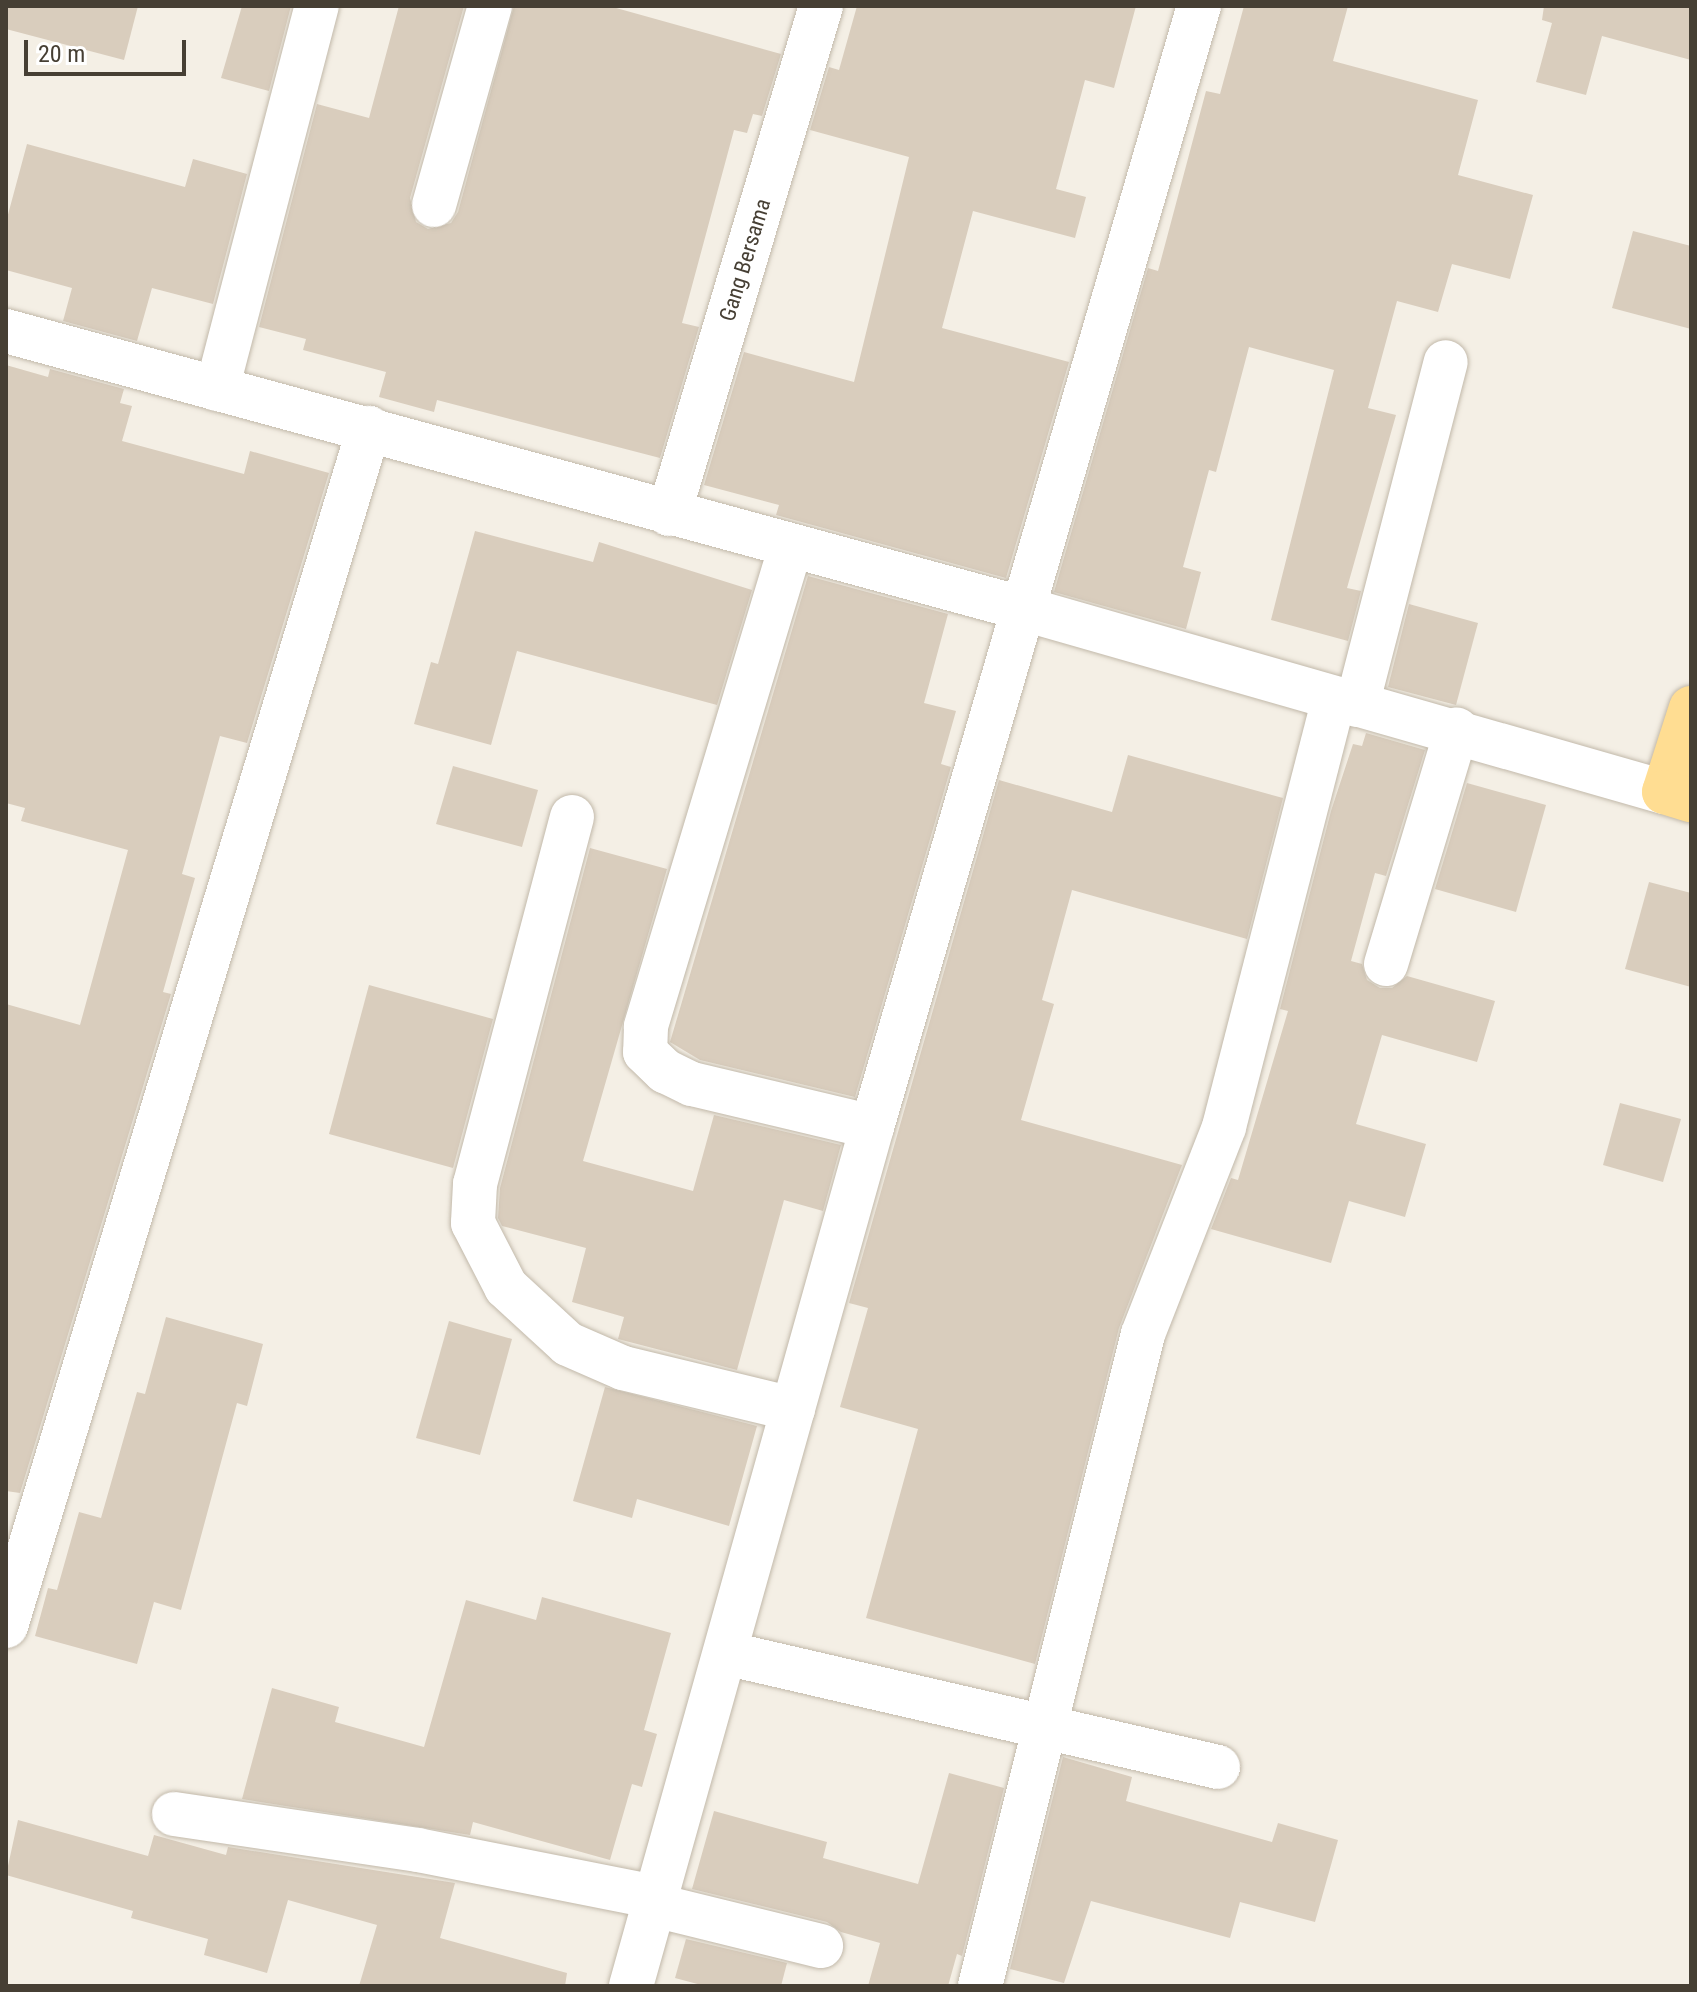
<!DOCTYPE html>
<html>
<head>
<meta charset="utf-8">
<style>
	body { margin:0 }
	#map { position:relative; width:1697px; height:1992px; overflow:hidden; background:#f4efe5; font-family:"Roboto Condensed",sans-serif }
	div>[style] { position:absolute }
	.building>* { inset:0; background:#d9cdbd }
	.roads { filter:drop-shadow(0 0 2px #c2b9aa) drop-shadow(0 0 2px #c2b9aa) }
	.minor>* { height:44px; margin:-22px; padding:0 22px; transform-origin:22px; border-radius:22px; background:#fff }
	.major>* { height:44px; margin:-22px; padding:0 22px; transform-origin:22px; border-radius:22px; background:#ffdd92 }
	span { translate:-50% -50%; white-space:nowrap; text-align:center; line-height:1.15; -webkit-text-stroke:8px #fff; paint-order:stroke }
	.street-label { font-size:22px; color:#463f34 }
	.frame { position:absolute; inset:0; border:8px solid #463f34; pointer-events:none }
	.scale { position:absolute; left:24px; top:40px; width:162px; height:36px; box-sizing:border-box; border:4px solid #463f34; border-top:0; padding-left:10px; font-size:24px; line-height:28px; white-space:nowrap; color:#463f34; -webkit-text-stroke:6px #fff; paint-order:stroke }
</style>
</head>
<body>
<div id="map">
	<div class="building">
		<div style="clip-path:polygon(6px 6px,138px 6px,124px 60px,6px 29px)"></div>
		<div style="clip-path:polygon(242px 6px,291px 6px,269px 91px,221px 78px)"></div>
		<div style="clip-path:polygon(399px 6px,464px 6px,410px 198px,416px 222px,428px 229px,451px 223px,458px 212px,514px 6px,609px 6px,781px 54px,762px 116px,753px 114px,747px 133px,734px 130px,682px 323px,699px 327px,660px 458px,437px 400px,434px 412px,379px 397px,386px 372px,303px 350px,306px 339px,259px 327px,317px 104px,369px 118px)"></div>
		<div style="clip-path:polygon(857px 6px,1136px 6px,1114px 88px,1085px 80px,1056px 189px,1086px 197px,1075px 238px,973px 211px,942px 328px,1069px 362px,1006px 578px,776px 515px,779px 505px,704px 485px,744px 352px,854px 382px,909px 157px,810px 130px,829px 67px,839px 70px)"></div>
		<div style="clip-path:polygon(1244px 6px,1348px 6px,1333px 61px,1478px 100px,1458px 175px,1533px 195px,1510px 279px,1452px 264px,1438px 312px,1397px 301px,1368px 408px,1396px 415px,1347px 588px,1361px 591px,1348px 641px,1271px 620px,1334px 370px,1249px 347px,1216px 472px,1209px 470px,1183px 567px,1201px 572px,1186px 629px,1054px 592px,1148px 268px,1158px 271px,1206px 91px,1220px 94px)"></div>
		<div style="clip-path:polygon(1544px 6px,1691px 6px,1691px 60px,1602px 36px,1586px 95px,1536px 82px,1552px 23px,1542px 20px)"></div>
		<div style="clip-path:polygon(27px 144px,185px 187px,193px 159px,247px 174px,213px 304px,152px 288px,137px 341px,63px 321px,72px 288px,6px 270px,6px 222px)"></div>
		<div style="clip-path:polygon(1633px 231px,1691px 246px,1691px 329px,1612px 308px)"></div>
		<div style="clip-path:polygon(6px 365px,48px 377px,50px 369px,124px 389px,120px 403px,132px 406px,122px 441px,244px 474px,250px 451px,329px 473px,247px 743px,220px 736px,182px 874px,195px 878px,163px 992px,171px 994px,20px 1493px,6px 1491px,6px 1004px,80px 1025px,128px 850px,21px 821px,25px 808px,6px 803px)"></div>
		<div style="clip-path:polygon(475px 531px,593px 562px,599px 542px,752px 590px,717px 705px,517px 651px,491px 745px,414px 724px,431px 662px,438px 664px)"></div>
		<div style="clip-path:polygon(808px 576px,948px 614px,924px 703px,956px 711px,941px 764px,951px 767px,855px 1097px,700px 1060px,670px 1042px)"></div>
		<div style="clip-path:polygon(1409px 604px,1478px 623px,1456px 705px,1388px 687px)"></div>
		<div style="clip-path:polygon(1366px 733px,1425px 750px,1386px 876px,1375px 873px,1351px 961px,1362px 964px,1367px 980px,1380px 988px,1392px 988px,1407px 976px,1495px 1001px,1477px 1062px,1382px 1035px,1356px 1124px,1426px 1144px,1405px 1217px,1349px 1201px,1331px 1263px,1211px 1229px,1231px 1178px,1238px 1180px,1288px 1011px,1280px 1009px,1331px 811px,1353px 744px,1362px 746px)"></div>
		<div style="clip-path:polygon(1128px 755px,1283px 798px,1247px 939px,1072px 890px,1042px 1000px,1054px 1004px,1021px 1120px,1182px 1165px,1119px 1328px,1035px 1664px,866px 1618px,918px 1429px,840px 1407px,868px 1308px,849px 1303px,999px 780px,1112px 812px)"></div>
		<div style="clip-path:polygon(453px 766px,538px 790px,522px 847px,436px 824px)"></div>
		<div style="clip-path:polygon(1467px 783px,1546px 805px,1516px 912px,1435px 889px)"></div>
		<div style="clip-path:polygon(590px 848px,667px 869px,583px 1161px,693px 1191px,714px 1115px,841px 1145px,823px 1211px,784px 1200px,737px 1370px,618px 1339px,624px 1317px,572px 1302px,586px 1248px,502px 1226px,498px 1218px,500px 1188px)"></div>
		<div style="clip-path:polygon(1649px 882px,1691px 893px,1691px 987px,1625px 969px)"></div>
		<div style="clip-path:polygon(369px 985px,493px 1019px,453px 1168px,329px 1134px)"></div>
		<div style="clip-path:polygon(1620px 1103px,1681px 1119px,1663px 1182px,1603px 1165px)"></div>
		<div style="clip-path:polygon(166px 1317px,263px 1344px,247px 1406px,237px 1403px,181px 1610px,154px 1602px,137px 1664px,35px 1636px,48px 1588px,57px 1590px,79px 1512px,101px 1518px,137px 1392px,145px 1394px)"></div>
		<div style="clip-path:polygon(449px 1321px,512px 1339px,480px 1455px,416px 1438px)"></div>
		<div style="clip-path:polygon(605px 1387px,757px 1426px,729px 1526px,637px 1499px,632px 1518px,573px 1501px)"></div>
		<div style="clip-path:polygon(542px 1597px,671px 1633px,644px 1730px,657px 1734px,642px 1787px,632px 1784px,610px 1860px,473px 1822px,470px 1835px,242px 1799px,272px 1688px,339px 1707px,335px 1722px,424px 1747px,466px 1600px,536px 1620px)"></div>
		<div style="clip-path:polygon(1063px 1757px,1132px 1777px,1126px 1801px,1272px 1842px,1278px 1823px,1338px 1840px,1315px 1922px,1240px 1902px,1230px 1938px,1091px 1901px,1064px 1983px,1010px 1969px)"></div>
		<div style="clip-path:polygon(949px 1773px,1004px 1788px,962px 1956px,957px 1954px,948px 1986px,868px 1986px,880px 1943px,841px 1932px,827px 1922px,692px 1889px,714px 1811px,827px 1842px,823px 1858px,918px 1884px)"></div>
		<div style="clip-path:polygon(18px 1820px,148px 1856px,154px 1835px,226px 1855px,228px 1847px,455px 1883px,440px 1938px,567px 1973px,565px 1986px,359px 1986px,377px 1925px,288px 1900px,267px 1973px,204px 1955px,208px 1939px,131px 1918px,133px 1911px,6px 1875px)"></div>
		<div style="clip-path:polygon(686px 1939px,787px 1963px,781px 1986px,705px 1986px,675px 1978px)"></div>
	</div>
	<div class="roads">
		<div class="minor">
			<div style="left:434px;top:205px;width:207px;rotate:-74.3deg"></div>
			<div style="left:6px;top:331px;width:1052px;rotate:15.26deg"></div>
			<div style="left:1021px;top:608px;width:669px;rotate:15.97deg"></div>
			<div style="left:217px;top:389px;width:396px;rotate:-75.4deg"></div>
			<div style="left:669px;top:514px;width:530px;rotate:-73.34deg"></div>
			<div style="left:790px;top:549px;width:499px;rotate:106.8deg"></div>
			<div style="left:646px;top:1027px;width:25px;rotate:92deg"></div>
			<div style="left:645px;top:1052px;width:28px;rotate:44deg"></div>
			<div style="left:665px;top:1071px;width:30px;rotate:26deg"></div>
			<div style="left:692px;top:1084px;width:185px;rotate:13.4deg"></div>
			<div style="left:1357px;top:705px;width:354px;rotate:-75.5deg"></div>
			<div style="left:572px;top:817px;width:380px;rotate:104.8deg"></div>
			<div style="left:475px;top:1184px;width:39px;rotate:93deg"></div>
			<div style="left:473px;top:1223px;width:72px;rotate:62.7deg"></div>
			<div style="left:506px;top:1287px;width:84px;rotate:42.6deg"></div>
			<div style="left:568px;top:1344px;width:60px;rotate:23.6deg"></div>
			<div style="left:623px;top:1368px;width:175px;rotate:13.6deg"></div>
			<div style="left:1386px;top:964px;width:245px;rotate:-73.2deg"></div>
			<div style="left:6px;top:1626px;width:1252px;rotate:-73.14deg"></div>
			<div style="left:725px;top:1653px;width:506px;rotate:13.02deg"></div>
			<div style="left:174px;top:1814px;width:247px;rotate:8.4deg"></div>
			<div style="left:418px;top:1850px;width:247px;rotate:11.2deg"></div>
			<div style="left:658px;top:1906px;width:168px;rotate:13.8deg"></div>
			<div style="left:631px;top:1986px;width:892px;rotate:-74.33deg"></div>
			<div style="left:872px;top:1127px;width:1168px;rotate:-73.74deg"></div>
			<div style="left:980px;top:1986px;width:672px;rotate:-75.96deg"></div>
			<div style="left:1143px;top:1334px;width:222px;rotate:-68.6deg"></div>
			<div style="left:1224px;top:1127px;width:441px;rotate:-75.6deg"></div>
		</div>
		<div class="major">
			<div style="left:1691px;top:708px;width:88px;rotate:107.8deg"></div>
			<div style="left:1664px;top:792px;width:28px;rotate:17deg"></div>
		</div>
	</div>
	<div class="street-label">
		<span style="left:745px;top:260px;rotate:-73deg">Gang Bersama</span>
	</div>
	<div class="frame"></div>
	<div class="scale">20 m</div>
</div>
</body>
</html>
